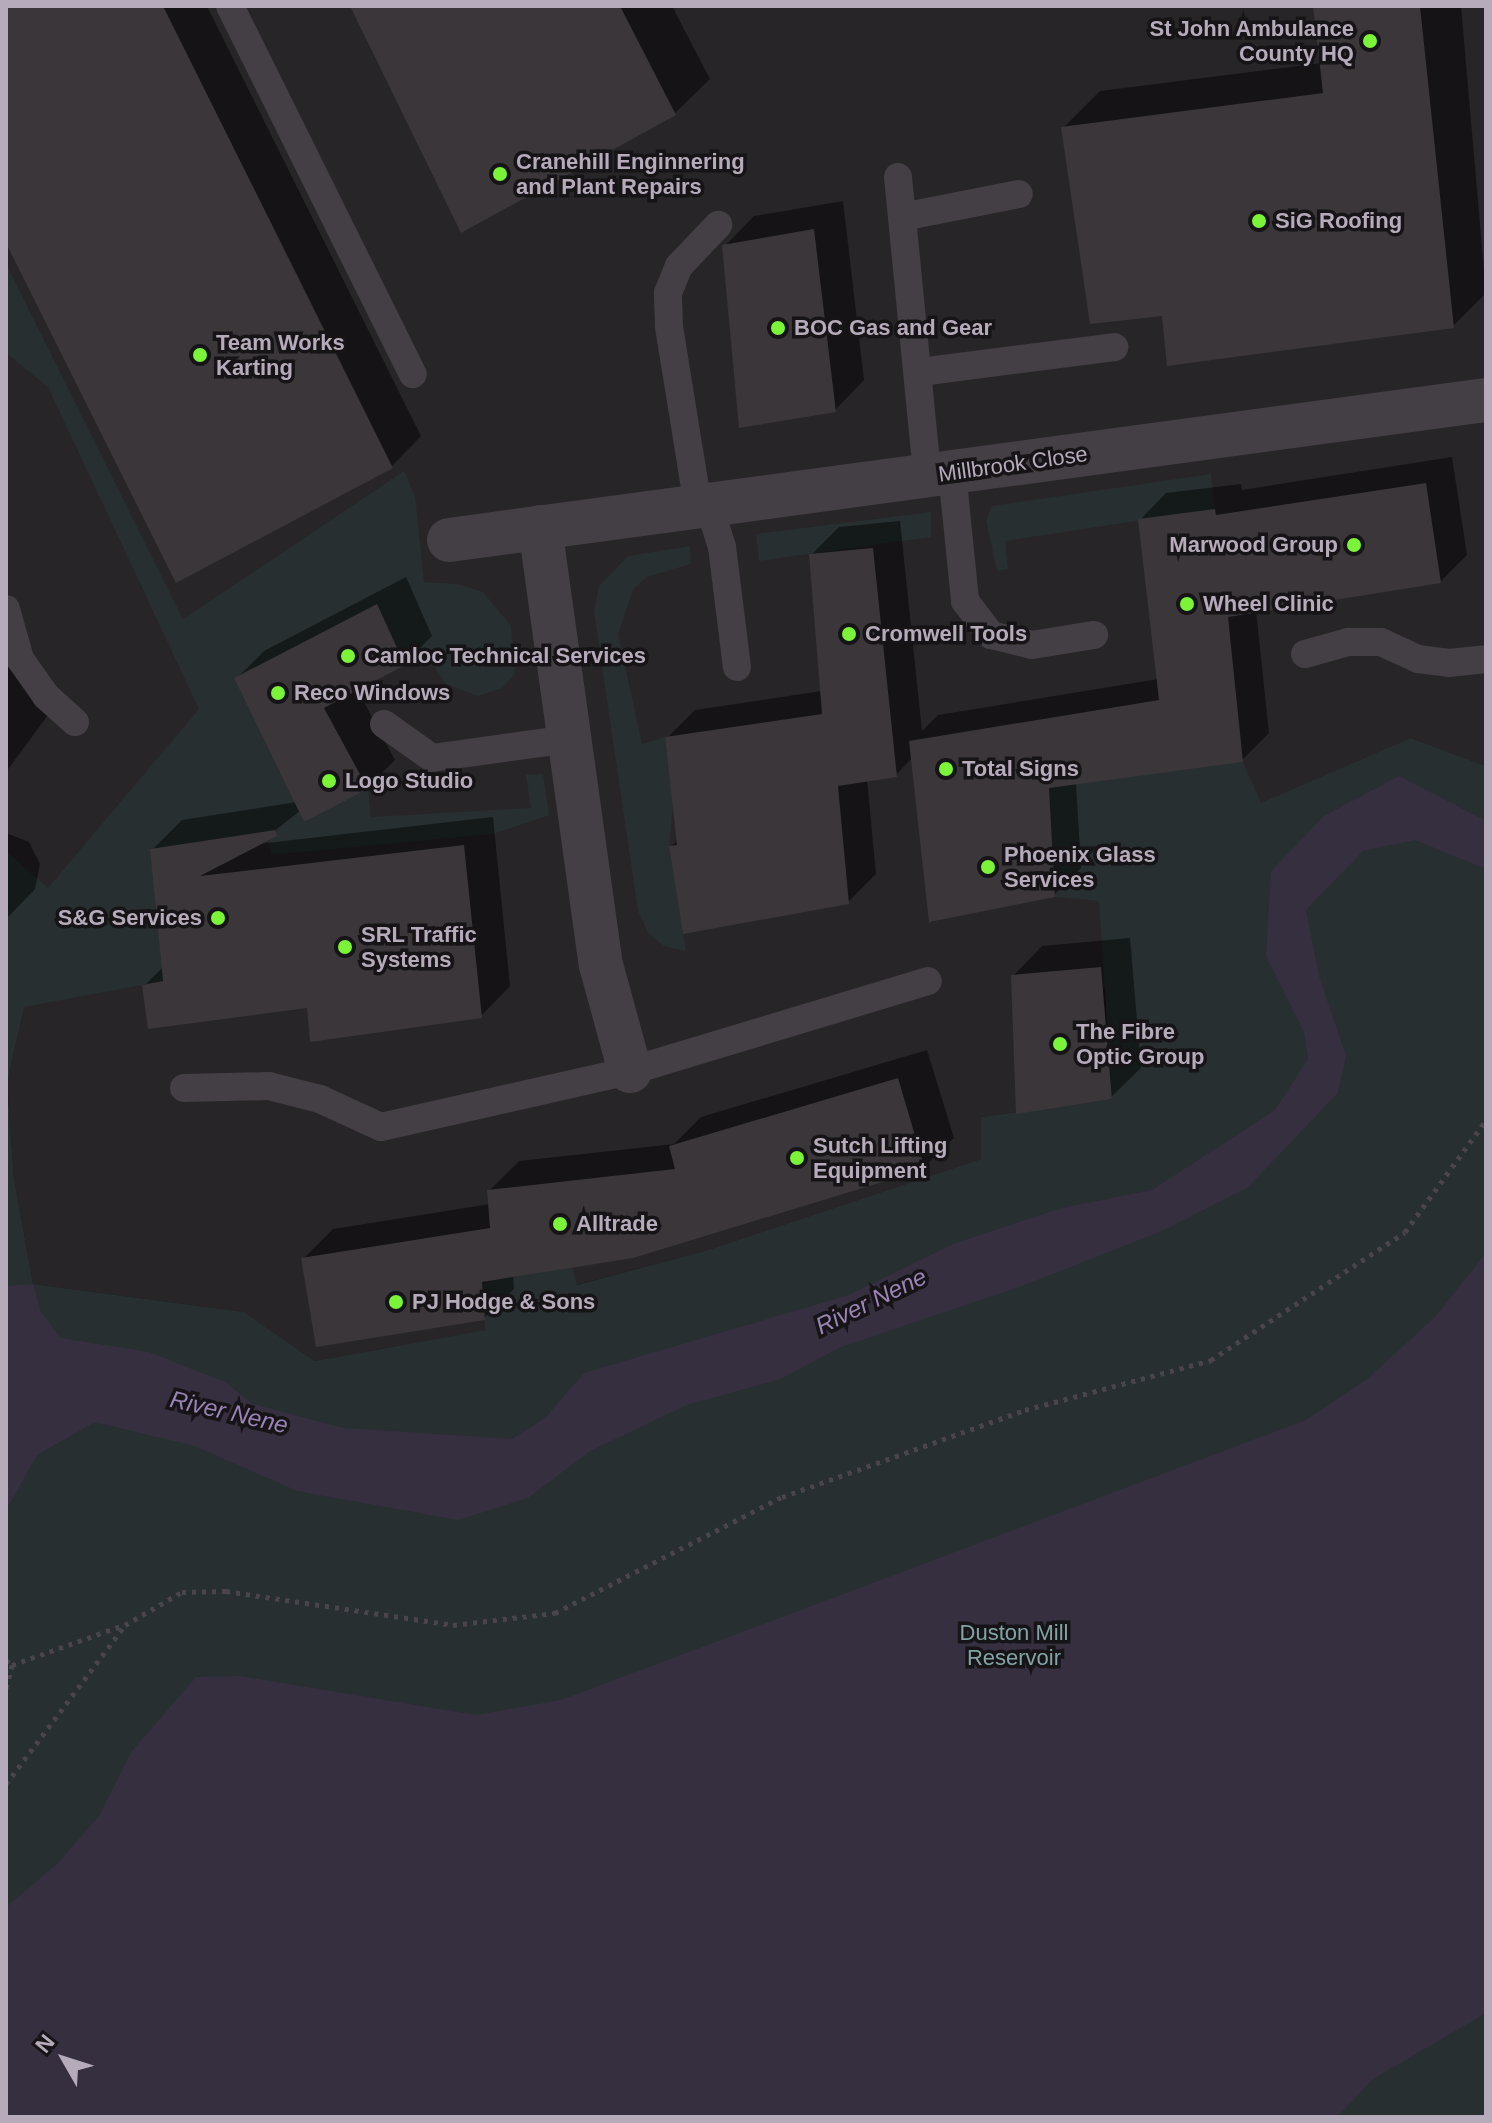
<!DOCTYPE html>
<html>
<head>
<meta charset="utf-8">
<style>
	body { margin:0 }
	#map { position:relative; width:1492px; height:2123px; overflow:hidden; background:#1b191b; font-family:Arial,sans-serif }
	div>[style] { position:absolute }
	.built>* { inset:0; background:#282528 }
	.green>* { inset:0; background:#272f31 }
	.water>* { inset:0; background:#362f40 }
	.shadow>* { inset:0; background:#0007 }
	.building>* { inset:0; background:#3a363a }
	.path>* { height:5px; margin-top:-2.5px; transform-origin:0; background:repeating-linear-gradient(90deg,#4a444c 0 4px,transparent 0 10px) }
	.service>* { height:28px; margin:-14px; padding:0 14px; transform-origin:14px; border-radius:14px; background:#443f45 }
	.minor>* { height:44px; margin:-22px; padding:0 22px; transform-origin:22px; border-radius:22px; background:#443f45 }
	.dots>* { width:22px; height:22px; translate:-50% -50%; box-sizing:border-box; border:4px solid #161416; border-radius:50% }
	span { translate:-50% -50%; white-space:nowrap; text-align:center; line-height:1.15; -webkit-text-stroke:7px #161416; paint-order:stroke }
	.poi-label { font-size:22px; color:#b6abbb; font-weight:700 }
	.right { translate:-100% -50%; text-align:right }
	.left { translate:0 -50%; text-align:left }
	.street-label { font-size:22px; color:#b6abbb }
	.park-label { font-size:22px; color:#82a4a6 }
	.water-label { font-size:24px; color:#9a83b6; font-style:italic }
	.frame { position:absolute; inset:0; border:8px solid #b6abbb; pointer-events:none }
	.north { position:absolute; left:24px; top:2019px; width:80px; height:80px; -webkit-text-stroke:6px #161416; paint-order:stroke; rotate:309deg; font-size:22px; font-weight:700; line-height:32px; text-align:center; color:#b6abbb }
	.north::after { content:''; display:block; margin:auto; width:28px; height:36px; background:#b6abbb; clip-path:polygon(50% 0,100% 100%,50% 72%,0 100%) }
</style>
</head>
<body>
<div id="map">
	<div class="built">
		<div style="clip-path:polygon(6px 6px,1486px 6px,1486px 766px,1411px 738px,1103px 989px,1112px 1099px,981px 1117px,981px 1159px,708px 1250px,576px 1285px,571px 1267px,494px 1281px,482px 1285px,486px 1330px,315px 1361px,244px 1312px,33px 1284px,14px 1178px,7px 1083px,18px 1034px,6px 1025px)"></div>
	</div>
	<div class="green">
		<div style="clip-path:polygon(6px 264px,183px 619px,404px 471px,415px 496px,424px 582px,457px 584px,483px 592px,511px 626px,515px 674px,502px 688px,478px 696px,446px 684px,432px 663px,405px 665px,377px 604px,234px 678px,304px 822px,368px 789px,371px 817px,531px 808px,526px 775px,543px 774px,549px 815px,493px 834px,271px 855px,268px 832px,151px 849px,163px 981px,24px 1007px,7px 1083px,14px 1178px,33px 1284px,244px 1312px,315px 1361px,485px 1330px,482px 1285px,494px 1280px,572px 1267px,577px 1285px,708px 1250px,981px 1159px,981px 1117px,1112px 1099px,1099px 901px,1055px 897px,1050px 821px,919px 803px,1243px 762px,1261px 803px,1411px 738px,1486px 766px,1486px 2117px,6px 2117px,6px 851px,48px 888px,199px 709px,48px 387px,6px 353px)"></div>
		<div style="clip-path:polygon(1211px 474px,1215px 509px,1005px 541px,1008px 569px,997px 571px,986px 520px,992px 506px)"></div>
		<div style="clip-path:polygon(931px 512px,931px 537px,759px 561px,756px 534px)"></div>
		<div style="clip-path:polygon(690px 546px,691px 564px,647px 577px,633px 589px,618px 634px,642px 744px,665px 737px,673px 806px,669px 846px,686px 951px,664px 946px,649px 934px,638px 911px,594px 611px,599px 586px,628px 556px)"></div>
	</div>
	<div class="water">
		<div style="clip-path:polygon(1399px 776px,1486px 821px,1486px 869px,1415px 840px,1363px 851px,1306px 910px,1319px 976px,1346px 1056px,1338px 1093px,1247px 1188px,1162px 1231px,1022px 1286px,841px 1347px,780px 1379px,687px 1405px,590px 1451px,528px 1498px,458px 1520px,297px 1491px,195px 1446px,95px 1422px,37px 1455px,6px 1510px,6px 1286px,33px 1284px,41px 1312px,61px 1338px,149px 1352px,225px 1382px,253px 1404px,343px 1428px,512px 1439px,545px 1418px,584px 1373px,849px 1295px,953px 1244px,1062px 1208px,1152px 1190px,1275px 1110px,1308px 1059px,1304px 1032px,1266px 956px,1271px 871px,1324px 816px)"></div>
		<div style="clip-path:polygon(1486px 1253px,1486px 2013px,1373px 2079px,1337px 2117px,6px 2117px,6px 1907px,57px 1864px,99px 1816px,132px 1751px,196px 1677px,239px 1676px,476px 1715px,561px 1700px,1306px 1420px,1366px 1380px,1435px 1317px)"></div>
	</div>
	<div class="shadow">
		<div style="clip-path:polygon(6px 6px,207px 6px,421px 436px,392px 466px,6px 238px)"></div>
		<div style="clip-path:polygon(352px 6px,672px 6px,710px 79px,675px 113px)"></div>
		<div style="clip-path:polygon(1315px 6px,1461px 6px,1486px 293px,1453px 326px,1163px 314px,1063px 128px,1100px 91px,1322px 63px)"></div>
		<div style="clip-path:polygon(843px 201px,864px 380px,835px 410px,725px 246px,754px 216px)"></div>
		<div style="clip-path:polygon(1452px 457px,1467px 555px,1440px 582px,1256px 610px,1269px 733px,1242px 760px,1076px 783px,1081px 868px,1054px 895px,913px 757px,896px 775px,867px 779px,876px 874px,848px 902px,671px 847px,678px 840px,667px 738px,695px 710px,822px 691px,811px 555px,839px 527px,900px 521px,922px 731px,938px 715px,1158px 679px,1140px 520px,1166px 493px,1241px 484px,1242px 490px)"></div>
		<div style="clip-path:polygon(406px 577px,432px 636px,404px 664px,357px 689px,395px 760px,367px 788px,301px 810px,258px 844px,493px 817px,510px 986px,481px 1016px,309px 1005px,144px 986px,164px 966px,153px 849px,182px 820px,297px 802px,236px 679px,264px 651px)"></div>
		<div style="clip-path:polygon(6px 649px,62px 696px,6px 772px)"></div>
		<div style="clip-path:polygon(6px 833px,29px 842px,40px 864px,35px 889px,6px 919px)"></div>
		<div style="clip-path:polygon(1130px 938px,1141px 1068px,1111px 1097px,1013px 976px,1042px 946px)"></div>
		<div style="clip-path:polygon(927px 1050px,954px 1138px,924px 1167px,513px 1275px,514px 1289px,484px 1318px,303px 1259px,333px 1229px,490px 1204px,489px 1191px,519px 1161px,674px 1144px,701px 1117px)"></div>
	</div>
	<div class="building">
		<div style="clip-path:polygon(6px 6px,163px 6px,393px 468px,176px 583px,6px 243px)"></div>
		<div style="clip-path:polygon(350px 6px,620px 6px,676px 115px,461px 233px)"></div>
		<div style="clip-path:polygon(1313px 6px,1420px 6px,1454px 328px,1167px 366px,1162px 316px,1090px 324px,1061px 127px,1323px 93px)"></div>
		<div style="clip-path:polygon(814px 229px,836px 412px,739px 428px,722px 245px)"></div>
		<div style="clip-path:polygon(1426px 483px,1441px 583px,1228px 617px,1243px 762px,1049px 788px,1055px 897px,929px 922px,909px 741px,1159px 700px,1138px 519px,1215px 509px,1216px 515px)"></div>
		<div style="clip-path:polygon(873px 548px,897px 777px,838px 786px,849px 904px,683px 934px,669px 846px,677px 845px,665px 737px,822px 714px,809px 554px)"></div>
		<div style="clip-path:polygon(377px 604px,405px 665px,324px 708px,368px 789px,304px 822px,234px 678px)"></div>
		<div style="clip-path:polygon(275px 830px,277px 836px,200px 876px,464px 845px,482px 1018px,310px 1042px,307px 1008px,148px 1029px,142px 985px,163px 981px,150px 849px)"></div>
		<div style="clip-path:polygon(1101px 967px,1112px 1099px,1016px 1114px,1011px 975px)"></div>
		<div style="clip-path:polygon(898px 1078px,925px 1169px,633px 1258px,482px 1282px,485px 1320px,316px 1347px,301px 1258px,490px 1228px,487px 1190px,675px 1169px,669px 1146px)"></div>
	</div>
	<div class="path">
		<div style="left:6px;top:1660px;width:8px;rotate:40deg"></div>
		<div style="left:12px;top:1665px;width:119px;rotate:-19.7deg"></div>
		<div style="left:6px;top:1688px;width:24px;rotate:-75deg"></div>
		<div style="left:6px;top:1784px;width:199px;rotate:-53.2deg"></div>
		<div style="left:125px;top:1625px;width:66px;rotate:-30.1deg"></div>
		<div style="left:182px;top:1592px;width:44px;rotate:-1.3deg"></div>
		<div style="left:226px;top:1591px;width:230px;rotate:8.5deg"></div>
		<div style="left:453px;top:1625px;width:103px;rotate:-6.7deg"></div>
		<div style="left:555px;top:1613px;width:255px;rotate:-27.1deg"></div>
		<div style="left:782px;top:1497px;width:258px;rotate:-19.7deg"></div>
		<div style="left:1025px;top:1410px;width:193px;rotate:-15deg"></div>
		<div style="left:1211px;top:1360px;width:232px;rotate:-33.4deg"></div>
		<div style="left:1405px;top:1232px;width:138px;rotate:-54.1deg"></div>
	</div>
	<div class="service">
		<div style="left:230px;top:6px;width:411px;rotate:63.6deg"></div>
		<div style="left:898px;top:177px;width:299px;rotate:84.4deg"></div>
		<div style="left:902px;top:217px;width:119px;rotate:-11.1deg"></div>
		<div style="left:920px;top:372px;width:196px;rotate:-7.3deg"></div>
		<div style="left:952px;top:472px;width:130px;rotate:84.2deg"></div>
		<div style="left:965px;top:601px;width:43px;rotate:52.6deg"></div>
		<div style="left:991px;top:635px;width:42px;rotate:13.7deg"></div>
		<div style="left:1032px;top:645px;width:63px;rotate:-9.2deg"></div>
		<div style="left:709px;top:505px;width:44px;rotate:72.8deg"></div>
		<div style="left:722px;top:547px;width:121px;rotate:82.9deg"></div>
		<div style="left:698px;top:506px;width:182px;rotate:-99.2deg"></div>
		<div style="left:669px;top:326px;width:33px;rotate:-92deg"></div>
		<div style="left:668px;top:293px;width:29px;rotate:-68deg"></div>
		<div style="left:679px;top:266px;width:57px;rotate:-46.4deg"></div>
		<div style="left:6px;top:609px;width:52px;rotate:74.4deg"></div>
		<div style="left:20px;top:659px;width:45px;rotate:54.9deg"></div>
		<div style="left:46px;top:696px;width:39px;rotate:42deg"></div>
		<div style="left:1305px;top:654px;width:45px;rotate:-15.6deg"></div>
		<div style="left:1348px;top:642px;width:33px"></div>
		<div style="left:1381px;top:642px;width:41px;rotate:24.7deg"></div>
		<div style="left:1418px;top:659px;width:31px;rotate:7deg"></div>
		<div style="left:1449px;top:663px;width:37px;rotate:-6deg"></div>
		<div style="left:384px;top:724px;width:59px;rotate:35.3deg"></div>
		<div style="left:432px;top:758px;width:138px;rotate:-7.9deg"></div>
		<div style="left:184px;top:1088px;width:85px;rotate:-1.3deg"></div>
		<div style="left:269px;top:1086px;width:53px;rotate:14.3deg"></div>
		<div style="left:320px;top:1099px;width:67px;rotate:24.7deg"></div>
		<div style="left:381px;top:1127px;width:255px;rotate:-12.7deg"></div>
		<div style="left:630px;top:1071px;width:311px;rotate:-16.8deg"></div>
	</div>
	<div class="minor">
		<div style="left:540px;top:527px;width:442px;rotate:82.1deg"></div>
		<div style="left:601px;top:965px;width:110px;rotate:74.7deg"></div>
		<div style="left:449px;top:540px;width:1046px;rotate:-7.69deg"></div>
	</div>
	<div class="dots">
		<div style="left:1370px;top:41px;background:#7af339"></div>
		<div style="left:500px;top:174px;background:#7af339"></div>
		<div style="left:1259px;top:221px;background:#7af339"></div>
		<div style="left:778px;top:328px;background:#7af339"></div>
		<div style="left:200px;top:355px;background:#7af339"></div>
		<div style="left:1354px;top:545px;background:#7af339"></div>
		<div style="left:1187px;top:604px;background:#7af339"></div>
		<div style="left:849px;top:634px;background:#7af339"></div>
		<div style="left:348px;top:656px;background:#7af339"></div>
		<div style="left:278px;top:693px;background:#7af339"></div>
		<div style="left:946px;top:769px;background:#7af339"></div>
		<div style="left:329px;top:781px;background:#7af339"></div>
		<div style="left:988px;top:867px;background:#7af339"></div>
		<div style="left:218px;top:918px;background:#7af339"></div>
		<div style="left:345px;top:947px;background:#7af339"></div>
		<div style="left:1060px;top:1044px;background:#7af339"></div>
		<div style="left:797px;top:1158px;background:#7af339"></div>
		<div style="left:560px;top:1224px;background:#7af339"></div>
		<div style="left:396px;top:1302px;background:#7af339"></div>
	</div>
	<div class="poi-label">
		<span class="right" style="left:1354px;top:41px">St John Ambulance<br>County HQ</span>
		<span class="left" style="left:516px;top:174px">Cranehill Enginnering<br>and Plant Repairs</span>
		<span class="left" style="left:1275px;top:221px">SiG Roofing</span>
		<span class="left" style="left:794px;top:328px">BOC Gas and Gear</span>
		<span class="left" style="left:216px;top:355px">Team Works<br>Karting</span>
		<span class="right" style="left:1338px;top:545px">Marwood Group</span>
		<span class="left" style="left:1203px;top:604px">Wheel Clinic</span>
		<span class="left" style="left:865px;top:634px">Cromwell Tools</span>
		<span class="left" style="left:364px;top:656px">Camloc Technical Services</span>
		<span class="left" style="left:294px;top:693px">Reco Windows</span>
		<span class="left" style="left:962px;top:769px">Total Signs</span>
		<span class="left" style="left:345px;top:781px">Logo Studio</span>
		<span class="left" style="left:1004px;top:867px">Phoenix Glass<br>Services</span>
		<span class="right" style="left:202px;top:918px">S&amp;G Services</span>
		<span class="left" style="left:361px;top:947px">SRL Traffic<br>Systems</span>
		<span class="left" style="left:1076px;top:1044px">The Fibre<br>Optic Group</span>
		<span class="left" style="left:813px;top:1158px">Sutch Lifting<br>Equipment</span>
		<span class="left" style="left:576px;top:1224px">Alltrade</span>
		<span class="left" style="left:412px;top:1302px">PJ Hodge &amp; Sons</span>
	</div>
	<div class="street-label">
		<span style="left:1013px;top:464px;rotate:-8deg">Millbrook Close</span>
	</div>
	<div class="park-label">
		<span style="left:1014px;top:1645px">Duston Mill<br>Reservoir</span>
	</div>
	<div class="water-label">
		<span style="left:871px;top:1301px;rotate:-26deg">River Nene</span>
		<span style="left:229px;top:1412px;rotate:13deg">River Nene</span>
	</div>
	<div class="frame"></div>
	<div class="north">N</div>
</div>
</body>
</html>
